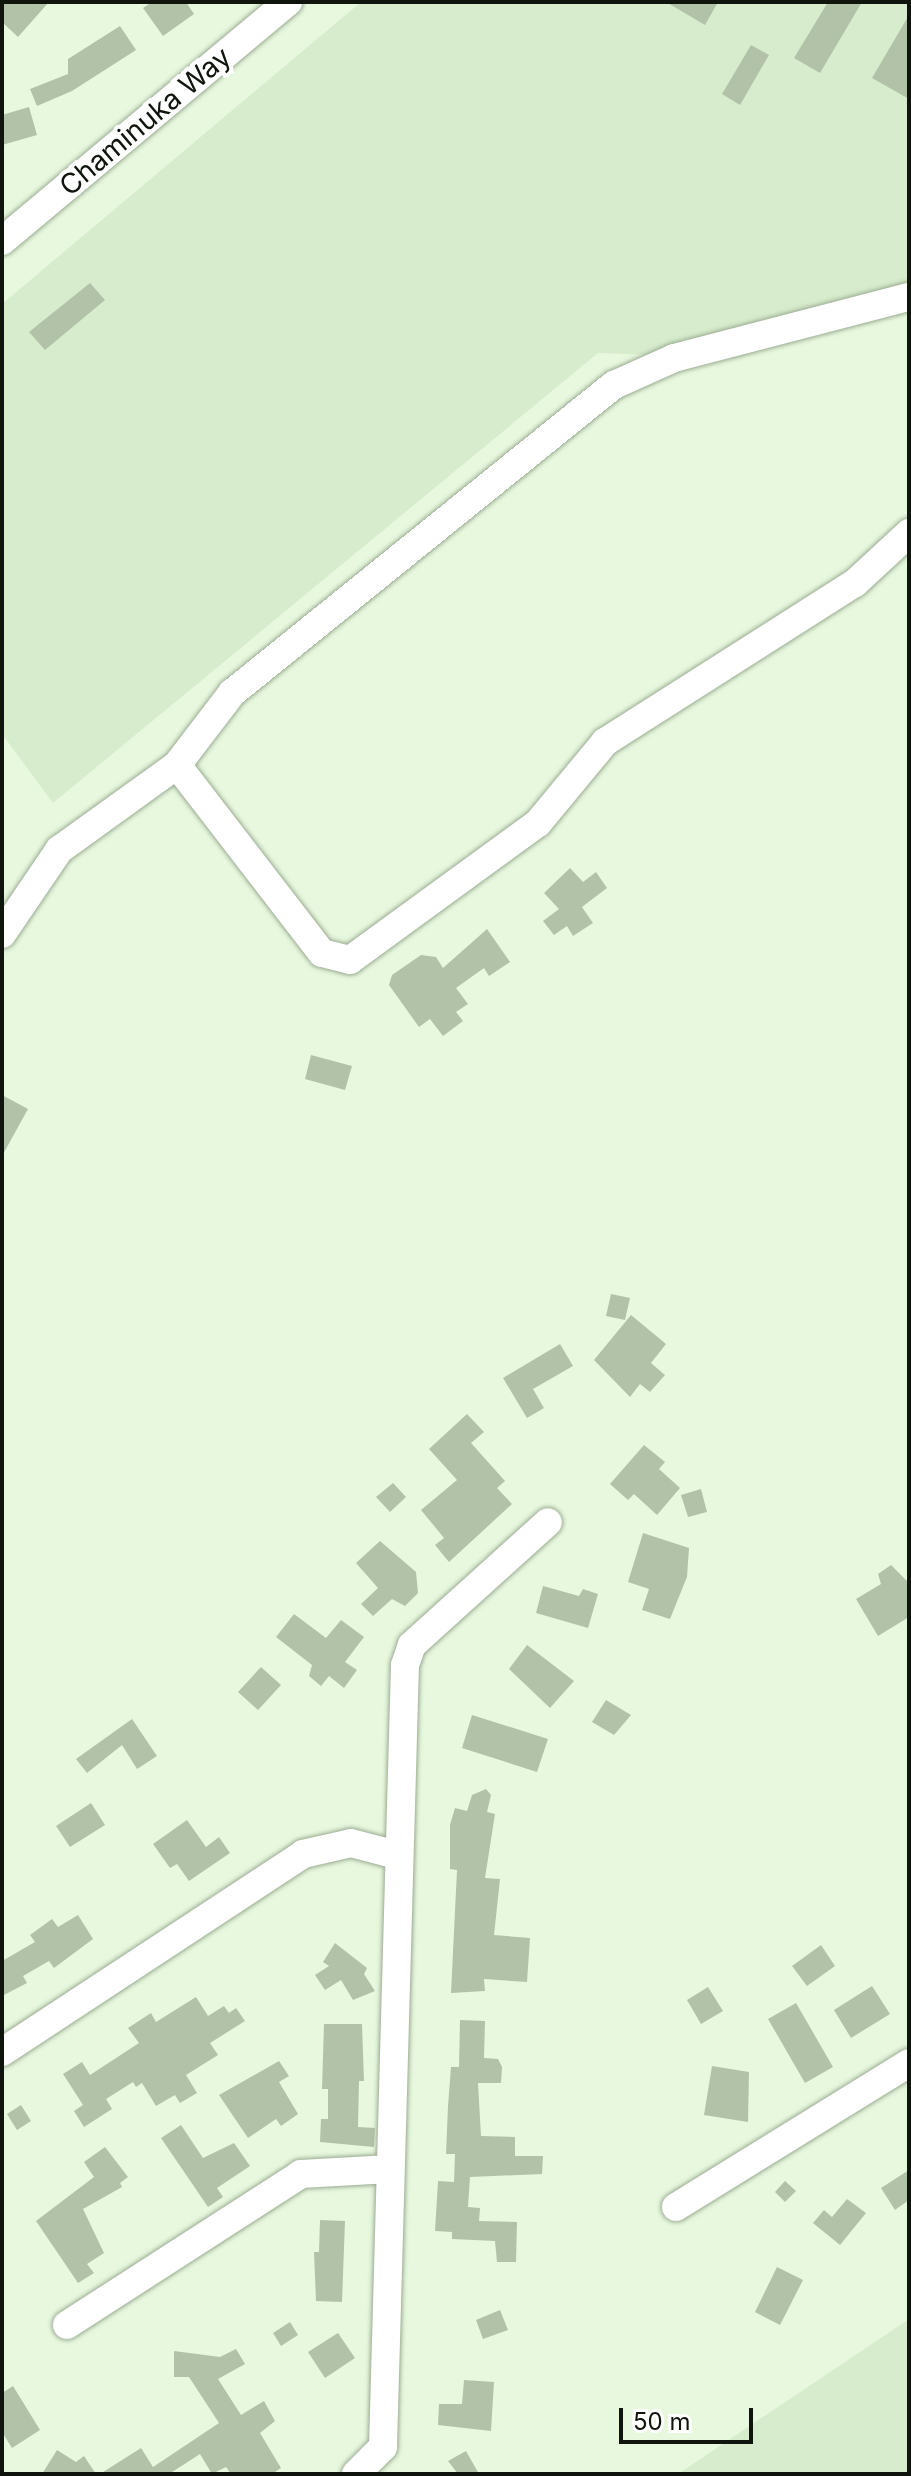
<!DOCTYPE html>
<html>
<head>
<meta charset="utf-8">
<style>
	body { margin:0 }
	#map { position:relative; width:911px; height:2476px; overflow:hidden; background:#e7f8de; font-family:Inter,sans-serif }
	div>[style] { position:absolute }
	.built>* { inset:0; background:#d7eccc }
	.building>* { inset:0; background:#b1c2a9 }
	.roads { filter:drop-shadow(0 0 2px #9bac93) drop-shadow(0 0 2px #9bac93) }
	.minor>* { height:28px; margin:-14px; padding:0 14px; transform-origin:14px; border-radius:14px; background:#fff }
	span { translate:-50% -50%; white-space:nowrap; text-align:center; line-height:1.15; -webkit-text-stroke:8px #fff; paint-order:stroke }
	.street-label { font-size:28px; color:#0f150c }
	.frame { position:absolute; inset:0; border:4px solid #0f150c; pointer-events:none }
	.scale { position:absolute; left:619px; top:2408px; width:134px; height:36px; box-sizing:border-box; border:4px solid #0f150c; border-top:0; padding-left:10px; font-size:24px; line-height:28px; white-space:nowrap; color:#0f150c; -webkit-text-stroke:6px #fff; paint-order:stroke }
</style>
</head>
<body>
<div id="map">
	<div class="built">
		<div style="clip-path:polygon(361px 2px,909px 2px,909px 282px,657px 355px,598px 353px,53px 803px,2px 734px,2px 304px)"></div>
		<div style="clip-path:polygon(909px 2319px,909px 2474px,678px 2474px)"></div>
	</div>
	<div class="building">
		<div style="clip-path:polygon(2px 2px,49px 2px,18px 37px,2px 22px)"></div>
		<div style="clip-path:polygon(152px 2px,186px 2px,194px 14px,163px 36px,143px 8px)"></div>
		<div style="clip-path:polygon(666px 2px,718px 2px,705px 25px)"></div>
		<div style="clip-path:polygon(828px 2px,862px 2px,820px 73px,794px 58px)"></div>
		<div style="clip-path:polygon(909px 15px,909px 99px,872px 78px)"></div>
		<div style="clip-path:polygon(120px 26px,136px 50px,72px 91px,37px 106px,30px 89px,68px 74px,68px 59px)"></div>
		<div style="clip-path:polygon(751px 45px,769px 55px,740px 105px,722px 94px)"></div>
		<div style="clip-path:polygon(29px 107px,37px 135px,2px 145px,2px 115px)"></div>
		<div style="clip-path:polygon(90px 283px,105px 300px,45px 350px,29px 332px)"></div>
		<div style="clip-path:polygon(570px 868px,583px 882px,596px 872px,607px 888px,582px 907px,593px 923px,573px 936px,567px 926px,554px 935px,543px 921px,559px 909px,544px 893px)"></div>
		<div style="clip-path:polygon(487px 929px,510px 962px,489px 976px,484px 968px,456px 988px,468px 1004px,456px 1012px,463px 1021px,443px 1036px,430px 1019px,419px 1027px,389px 985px,392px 975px,421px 955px,436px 957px,443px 968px)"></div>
		<div style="clip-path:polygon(311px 1055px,352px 1066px,345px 1090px,305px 1079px)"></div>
		<div style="clip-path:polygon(2px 1095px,28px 1109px,2px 1156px)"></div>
		<div style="clip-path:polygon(611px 1294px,630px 1298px,625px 1320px,606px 1316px)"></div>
		<div style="clip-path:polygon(631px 1315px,666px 1344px,651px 1363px,665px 1375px,650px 1392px,640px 1384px,630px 1397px,594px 1360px)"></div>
		<div style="clip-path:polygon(560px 1344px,573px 1366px,533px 1389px,544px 1408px,527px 1418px,503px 1378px)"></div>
		<div style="clip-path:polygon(467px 1414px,484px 1432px,471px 1443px,505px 1481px,497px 1488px,512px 1504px,449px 1562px,435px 1545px,444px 1538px,421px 1510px,457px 1480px,429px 1449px)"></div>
		<div style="clip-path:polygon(644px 1445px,665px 1462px,659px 1469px,680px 1488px,657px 1515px,634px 1494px,628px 1500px,610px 1484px)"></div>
		<div style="clip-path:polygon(393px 1483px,406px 1497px,390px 1512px,376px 1497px)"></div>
		<div style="clip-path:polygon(701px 1489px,707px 1512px,688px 1517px,681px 1495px)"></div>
		<div style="clip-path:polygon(643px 1533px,689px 1548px,687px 1577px,670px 1619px,642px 1610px,649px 1589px,628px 1582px)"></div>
		<div style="clip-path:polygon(380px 1541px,416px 1572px,418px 1593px,405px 1606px,392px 1599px,373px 1616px,361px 1604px,378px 1588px,356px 1563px)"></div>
		<div style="clip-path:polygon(891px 1565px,909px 1583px,909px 1617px,878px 1636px,856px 1599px,881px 1584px,878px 1574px)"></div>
		<div style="clip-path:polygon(543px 1586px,579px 1596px,583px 1589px,598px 1594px,588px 1628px,536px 1613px)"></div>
		<div style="clip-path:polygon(294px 1614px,326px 1638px,341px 1620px,364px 1637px,345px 1662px,357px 1670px,344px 1688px,329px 1676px,321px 1686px,309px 1676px,312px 1665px,276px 1637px)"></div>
		<div style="clip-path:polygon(527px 1645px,574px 1681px,550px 1708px,509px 1669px)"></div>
		<div style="clip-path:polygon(261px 1667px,281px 1685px,258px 1710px,238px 1692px)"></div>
		<div style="clip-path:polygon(606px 1700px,631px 1715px,614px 1735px,592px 1722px)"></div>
		<div style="clip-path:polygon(472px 1715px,548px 1739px,537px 1772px,462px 1748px)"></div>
		<div style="clip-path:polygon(132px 1719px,157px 1756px,137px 1769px,122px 1745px,87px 1773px,76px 1759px)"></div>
		<div style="clip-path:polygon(486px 1789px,491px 1795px,487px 1812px,495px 1814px,485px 1878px,500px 1879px,494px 1935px,530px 1938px,527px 1982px,484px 1979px,485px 1991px,451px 1993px,457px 1870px,450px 1869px,450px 1825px,455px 1808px,467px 1811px,472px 1795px)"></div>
		<div style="clip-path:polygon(91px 1803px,105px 1825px,70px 1847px,56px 1826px)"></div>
		<div style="clip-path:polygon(187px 1820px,206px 1847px,219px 1837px,230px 1853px,189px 1881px,177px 1864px,170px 1868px,153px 1844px)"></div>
		<div style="clip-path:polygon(78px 1915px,93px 1939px,54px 1968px,49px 1961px,23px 1976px,27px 1983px,2px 1996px,2px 1961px,35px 1942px,30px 1935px,52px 1919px,58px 1927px)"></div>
		<div style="clip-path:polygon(335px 1943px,367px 1968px,364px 1974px,375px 1991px,353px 2000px,341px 1980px,325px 1990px,315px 1975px,329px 1966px,323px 1962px)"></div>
		<div style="clip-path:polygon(821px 1945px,835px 1966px,807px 1986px,792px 1966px)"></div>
		<div style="clip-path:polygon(872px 1986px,890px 2014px,851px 2038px,834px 2010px)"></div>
		<div style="clip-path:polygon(708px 1987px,723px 2011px,701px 2024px,687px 2000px)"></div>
		<div style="clip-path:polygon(196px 1997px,208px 2016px,224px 2006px,229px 2013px,236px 2008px,245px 2021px,210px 2043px,218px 2055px,186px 2075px,197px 2093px,180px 2103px,175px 2095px,156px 2106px,142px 2083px,136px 2087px,133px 2082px,106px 2099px,112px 2109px,84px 2127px,74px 2111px,83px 2105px,63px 2074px,82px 2062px,90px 2075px,139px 2043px,128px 2028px,151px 2013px,156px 2022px)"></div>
		<div style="clip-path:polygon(796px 2003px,833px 2067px,805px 2083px,768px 2019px)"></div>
		<div style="clip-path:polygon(460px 2020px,485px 2021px,484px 2058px,498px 2059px,502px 2067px,501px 2083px,478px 2083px,481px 2136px,515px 2137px,515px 2156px,543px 2156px,542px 2174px,470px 2177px,468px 2207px,480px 2208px,479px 2221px,517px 2222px,516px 2262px,497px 2262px,495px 2241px,452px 2239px,452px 2232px,435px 2231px,438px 2181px,454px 2182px,455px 2154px,446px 2154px,448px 2106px,451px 2067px,459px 2067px)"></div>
		<div style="clip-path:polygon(324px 2024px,362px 2024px,364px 2081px,359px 2081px,358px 2127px,375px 2128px,374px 2147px,320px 2142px,321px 2119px,328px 2119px,328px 2089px,322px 2089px)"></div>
		<div style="clip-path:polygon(279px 2061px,289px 2076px,279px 2082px,298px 2114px,281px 2126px,276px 2119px,248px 2138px,219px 2095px)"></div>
		<div style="clip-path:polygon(712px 2066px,749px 2072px,748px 2122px,704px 2115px)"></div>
		<div style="clip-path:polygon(21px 2105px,31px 2121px,17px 2130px,7px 2114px)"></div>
		<div style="clip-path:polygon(181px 2125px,203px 2158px,234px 2143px,250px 2166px,217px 2188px,223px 2197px,208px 2207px,161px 2138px)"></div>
		<div style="clip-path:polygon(105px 2147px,128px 2177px,120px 2183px,122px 2187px,83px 2209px,104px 2253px,87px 2264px,94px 2273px,78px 2283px,36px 2221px,94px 2177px,84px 2162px)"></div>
		<div style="clip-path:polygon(909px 2170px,909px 2200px,895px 2210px,881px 2188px)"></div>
		<div style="clip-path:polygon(785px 2181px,796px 2191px,785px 2202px,775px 2192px)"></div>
		<div style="clip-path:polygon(847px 2199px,866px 2213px,840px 2245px,813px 2223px,824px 2210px,832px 2217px)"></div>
		<div style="clip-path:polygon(320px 2220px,345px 2221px,342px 2302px,316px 2301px,314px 2252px,319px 2252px)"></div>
		<div style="clip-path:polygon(777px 2267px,803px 2280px,780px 2325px,755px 2312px)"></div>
		<div style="clip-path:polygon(500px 2310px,508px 2330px,483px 2339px,476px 2320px)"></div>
		<div style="clip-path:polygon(290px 2322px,298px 2335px,281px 2346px,273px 2333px)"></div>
		<div style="clip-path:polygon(338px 2333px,355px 2358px,325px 2378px,308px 2352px)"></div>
		<div style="clip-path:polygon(236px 2349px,245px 2364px,218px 2379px,241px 2415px,264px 2401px,275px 2421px,260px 2433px,281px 2468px,272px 2474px,231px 2474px,226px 2467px,212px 2474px,200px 2454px,169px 2474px,100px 2474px,141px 2448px,153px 2467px,219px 2423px,189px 2377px,174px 2377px,174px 2351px,220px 2357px)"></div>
		<div style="clip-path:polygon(464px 2380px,494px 2382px,491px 2431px,438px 2425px,439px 2404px,462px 2404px)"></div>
		<div style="clip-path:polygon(13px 2386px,40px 2430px,12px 2448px,2px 2432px,2px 2393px)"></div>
		<div style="clip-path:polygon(57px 2450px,76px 2462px,84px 2456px,96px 2474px,42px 2474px)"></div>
		<div style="clip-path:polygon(466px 2451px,479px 2474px,458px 2474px,448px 2461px)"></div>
	</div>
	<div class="roads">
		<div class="minor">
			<div style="left:2px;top:241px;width:373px;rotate:-39.9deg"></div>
			<div style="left:177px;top:765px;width:237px;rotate:52.4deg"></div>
			<div style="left:322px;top:953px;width:29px;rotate:14deg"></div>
			<div style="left:350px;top:960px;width:233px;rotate:-36.1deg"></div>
			<div style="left:538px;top:823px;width:105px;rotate:-50.4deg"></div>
			<div style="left:605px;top:742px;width:296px;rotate:-32.5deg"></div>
			<div style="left:855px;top:583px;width:74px;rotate:-42.8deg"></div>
			<div style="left:2px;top:934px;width:102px;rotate:-55.8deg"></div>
			<div style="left:59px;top:850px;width:145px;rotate:-35.8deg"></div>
			<div style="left:177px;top:765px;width:91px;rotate:-52.6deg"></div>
			<div style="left:232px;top:693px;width:491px;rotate:-38.9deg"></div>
			<div style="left:614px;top:385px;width:66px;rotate:-24.2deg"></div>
			<div style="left:674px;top:358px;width:243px;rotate:-14.6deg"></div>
			<div style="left:2px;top:2052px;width:360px;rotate:-33.3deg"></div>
			<div style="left:303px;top:1854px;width:49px;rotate:-12.9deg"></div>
			<div style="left:351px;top:1843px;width:48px;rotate:14.6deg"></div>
			<div style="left:676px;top:2207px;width:274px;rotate:-31.7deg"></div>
			<div style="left:67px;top:2325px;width:278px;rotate:-32.8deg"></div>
			<div style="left:301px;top:2174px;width:89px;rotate:-3.2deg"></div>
			<div style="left:356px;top:2474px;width:38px;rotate:-45deg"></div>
			<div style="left:383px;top:2447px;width:782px;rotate:-88.39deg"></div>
			<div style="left:405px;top:1665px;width:21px;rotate:-71deg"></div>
			<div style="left:412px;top:1645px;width:183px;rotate:-42.1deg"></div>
		</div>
	</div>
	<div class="street-label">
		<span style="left:145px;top:121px;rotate:-40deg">Chaminuka Way</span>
	</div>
	<div class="frame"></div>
	<div class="scale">50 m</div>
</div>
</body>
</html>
